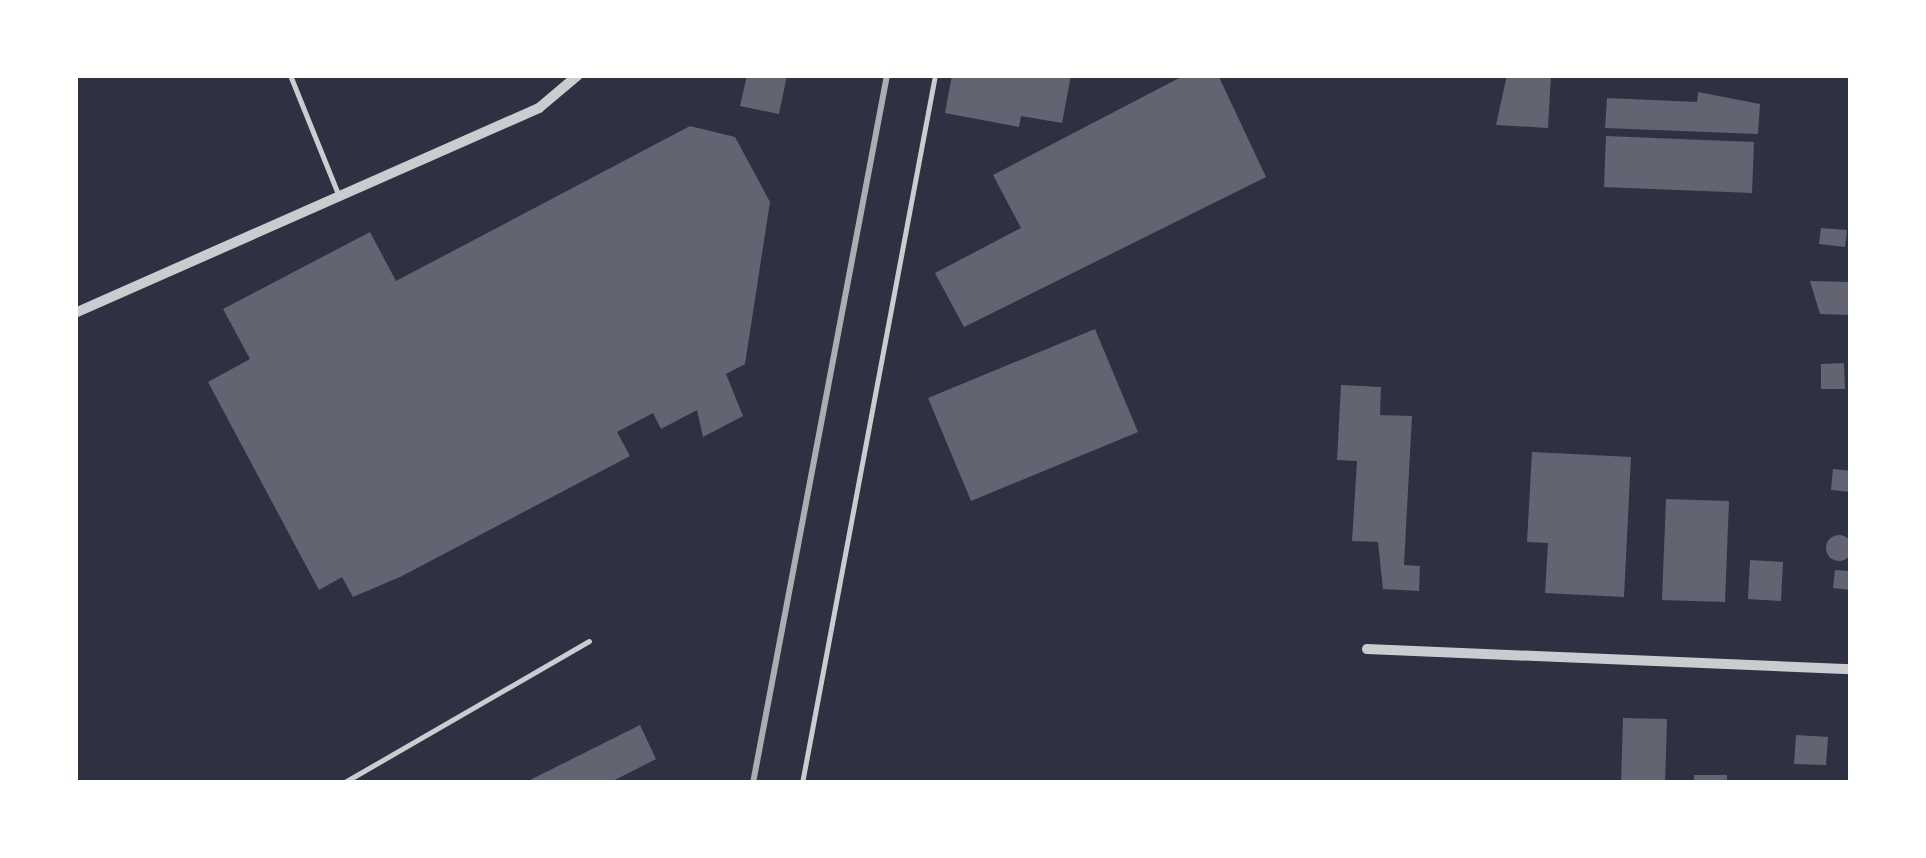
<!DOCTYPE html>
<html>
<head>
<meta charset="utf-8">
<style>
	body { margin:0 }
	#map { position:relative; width:1926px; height:858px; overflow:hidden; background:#2d3142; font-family:"Asap Condensed",sans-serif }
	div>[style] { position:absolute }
	.building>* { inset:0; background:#626471 }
	.round { border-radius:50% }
	.service>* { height:5px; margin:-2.5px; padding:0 2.5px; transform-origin:2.5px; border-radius:2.5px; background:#caccd0 }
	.minor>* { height:10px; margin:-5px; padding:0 5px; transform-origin:5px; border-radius:5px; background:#caccd0 }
	.rail>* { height:6px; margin:-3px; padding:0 3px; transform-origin:3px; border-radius:3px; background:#abadb3 }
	span { translate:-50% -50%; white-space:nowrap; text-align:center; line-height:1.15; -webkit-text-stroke:10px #fff; paint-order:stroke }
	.frame { position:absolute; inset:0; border:78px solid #fff; pointer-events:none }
</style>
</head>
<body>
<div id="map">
	<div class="building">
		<div style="clip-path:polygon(747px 75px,787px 75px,779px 114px,740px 106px)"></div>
		<div style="clip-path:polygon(952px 75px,1071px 75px,1062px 123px,1021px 116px,1019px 127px,945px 113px)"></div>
		<div style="clip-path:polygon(1185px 75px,1218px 75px,1266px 177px,964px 327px,935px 273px,1021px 228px,993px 175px)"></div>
		<div style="clip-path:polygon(1507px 75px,1551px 75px,1548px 128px,1496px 125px)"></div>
		<div style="clip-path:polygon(1698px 92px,1760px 104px,1758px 134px,1605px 128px,1607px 98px,1697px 102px)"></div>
		<div style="clip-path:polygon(690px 126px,735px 137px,770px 202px,745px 364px,726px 374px,743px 416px,703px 437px,697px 410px,661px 429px,653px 413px,617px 432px,630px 456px,400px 577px,353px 597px,342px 577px,319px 590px,208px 382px,250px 359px,223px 309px,370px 232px,396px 281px)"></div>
		<div style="clip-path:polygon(1606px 136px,1754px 142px,1752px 193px,1604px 187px)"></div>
		<div style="clip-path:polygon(1821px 228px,1847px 230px,1845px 247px,1819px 244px)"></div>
		<div style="clip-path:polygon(1810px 281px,1851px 282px,1851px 315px,1820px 314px)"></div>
		<div style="clip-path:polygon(1095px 329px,1138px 432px,971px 501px,928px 398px)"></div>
		<div style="clip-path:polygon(1844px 363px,1845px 389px,1821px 389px,1821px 364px)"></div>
		<div style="clip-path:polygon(1341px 385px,1381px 387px,1380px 415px,1412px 416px,1404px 565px,1420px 566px,1419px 591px,1383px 589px,1378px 542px,1352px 541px,1357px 461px,1337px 460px)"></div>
		<div style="clip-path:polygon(1532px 452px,1631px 457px,1624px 597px,1545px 593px,1548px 543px,1527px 542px)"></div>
		<div style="clip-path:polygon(1833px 469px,1851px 471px,1851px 492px,1831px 490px)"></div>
		<div style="clip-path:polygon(1666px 499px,1729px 501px,1725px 602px,1662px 600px)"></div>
		<div class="round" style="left:1826px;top:535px;width:26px;height:26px"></div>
		<div style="clip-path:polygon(1750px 560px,1783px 562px,1781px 601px,1748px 599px)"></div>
		<div style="clip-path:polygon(1835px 570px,1851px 571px,1851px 590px,1833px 588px)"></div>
		<div style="clip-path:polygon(1623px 718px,1667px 719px,1665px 783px,1621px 783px)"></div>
		<div style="clip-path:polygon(640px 725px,656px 759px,609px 783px,524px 783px)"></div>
		<div style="clip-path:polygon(1796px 735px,1828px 737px,1826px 765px,1794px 764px)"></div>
		<div style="clip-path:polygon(1694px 775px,1727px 775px,1727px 783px,1694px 783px)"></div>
	</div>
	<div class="service">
		<div style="left:290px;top:75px;width:131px;rotate:68deg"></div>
		<div style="left:343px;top:783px;width:284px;rotate:-30deg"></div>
		<div style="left:802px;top:783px;width:720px;rotate:-79.36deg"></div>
	</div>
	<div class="minor">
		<div style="left:75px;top:313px;width:507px;rotate:-23.84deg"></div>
		<div style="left:539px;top:108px;width:51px;rotate:-40.2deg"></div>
		<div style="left:1367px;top:649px;width:484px;rotate:2.4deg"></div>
	</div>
	<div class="rail">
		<div style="left:753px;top:783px;width:721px;rotate:-79.28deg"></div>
	</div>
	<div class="frame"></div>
</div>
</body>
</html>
